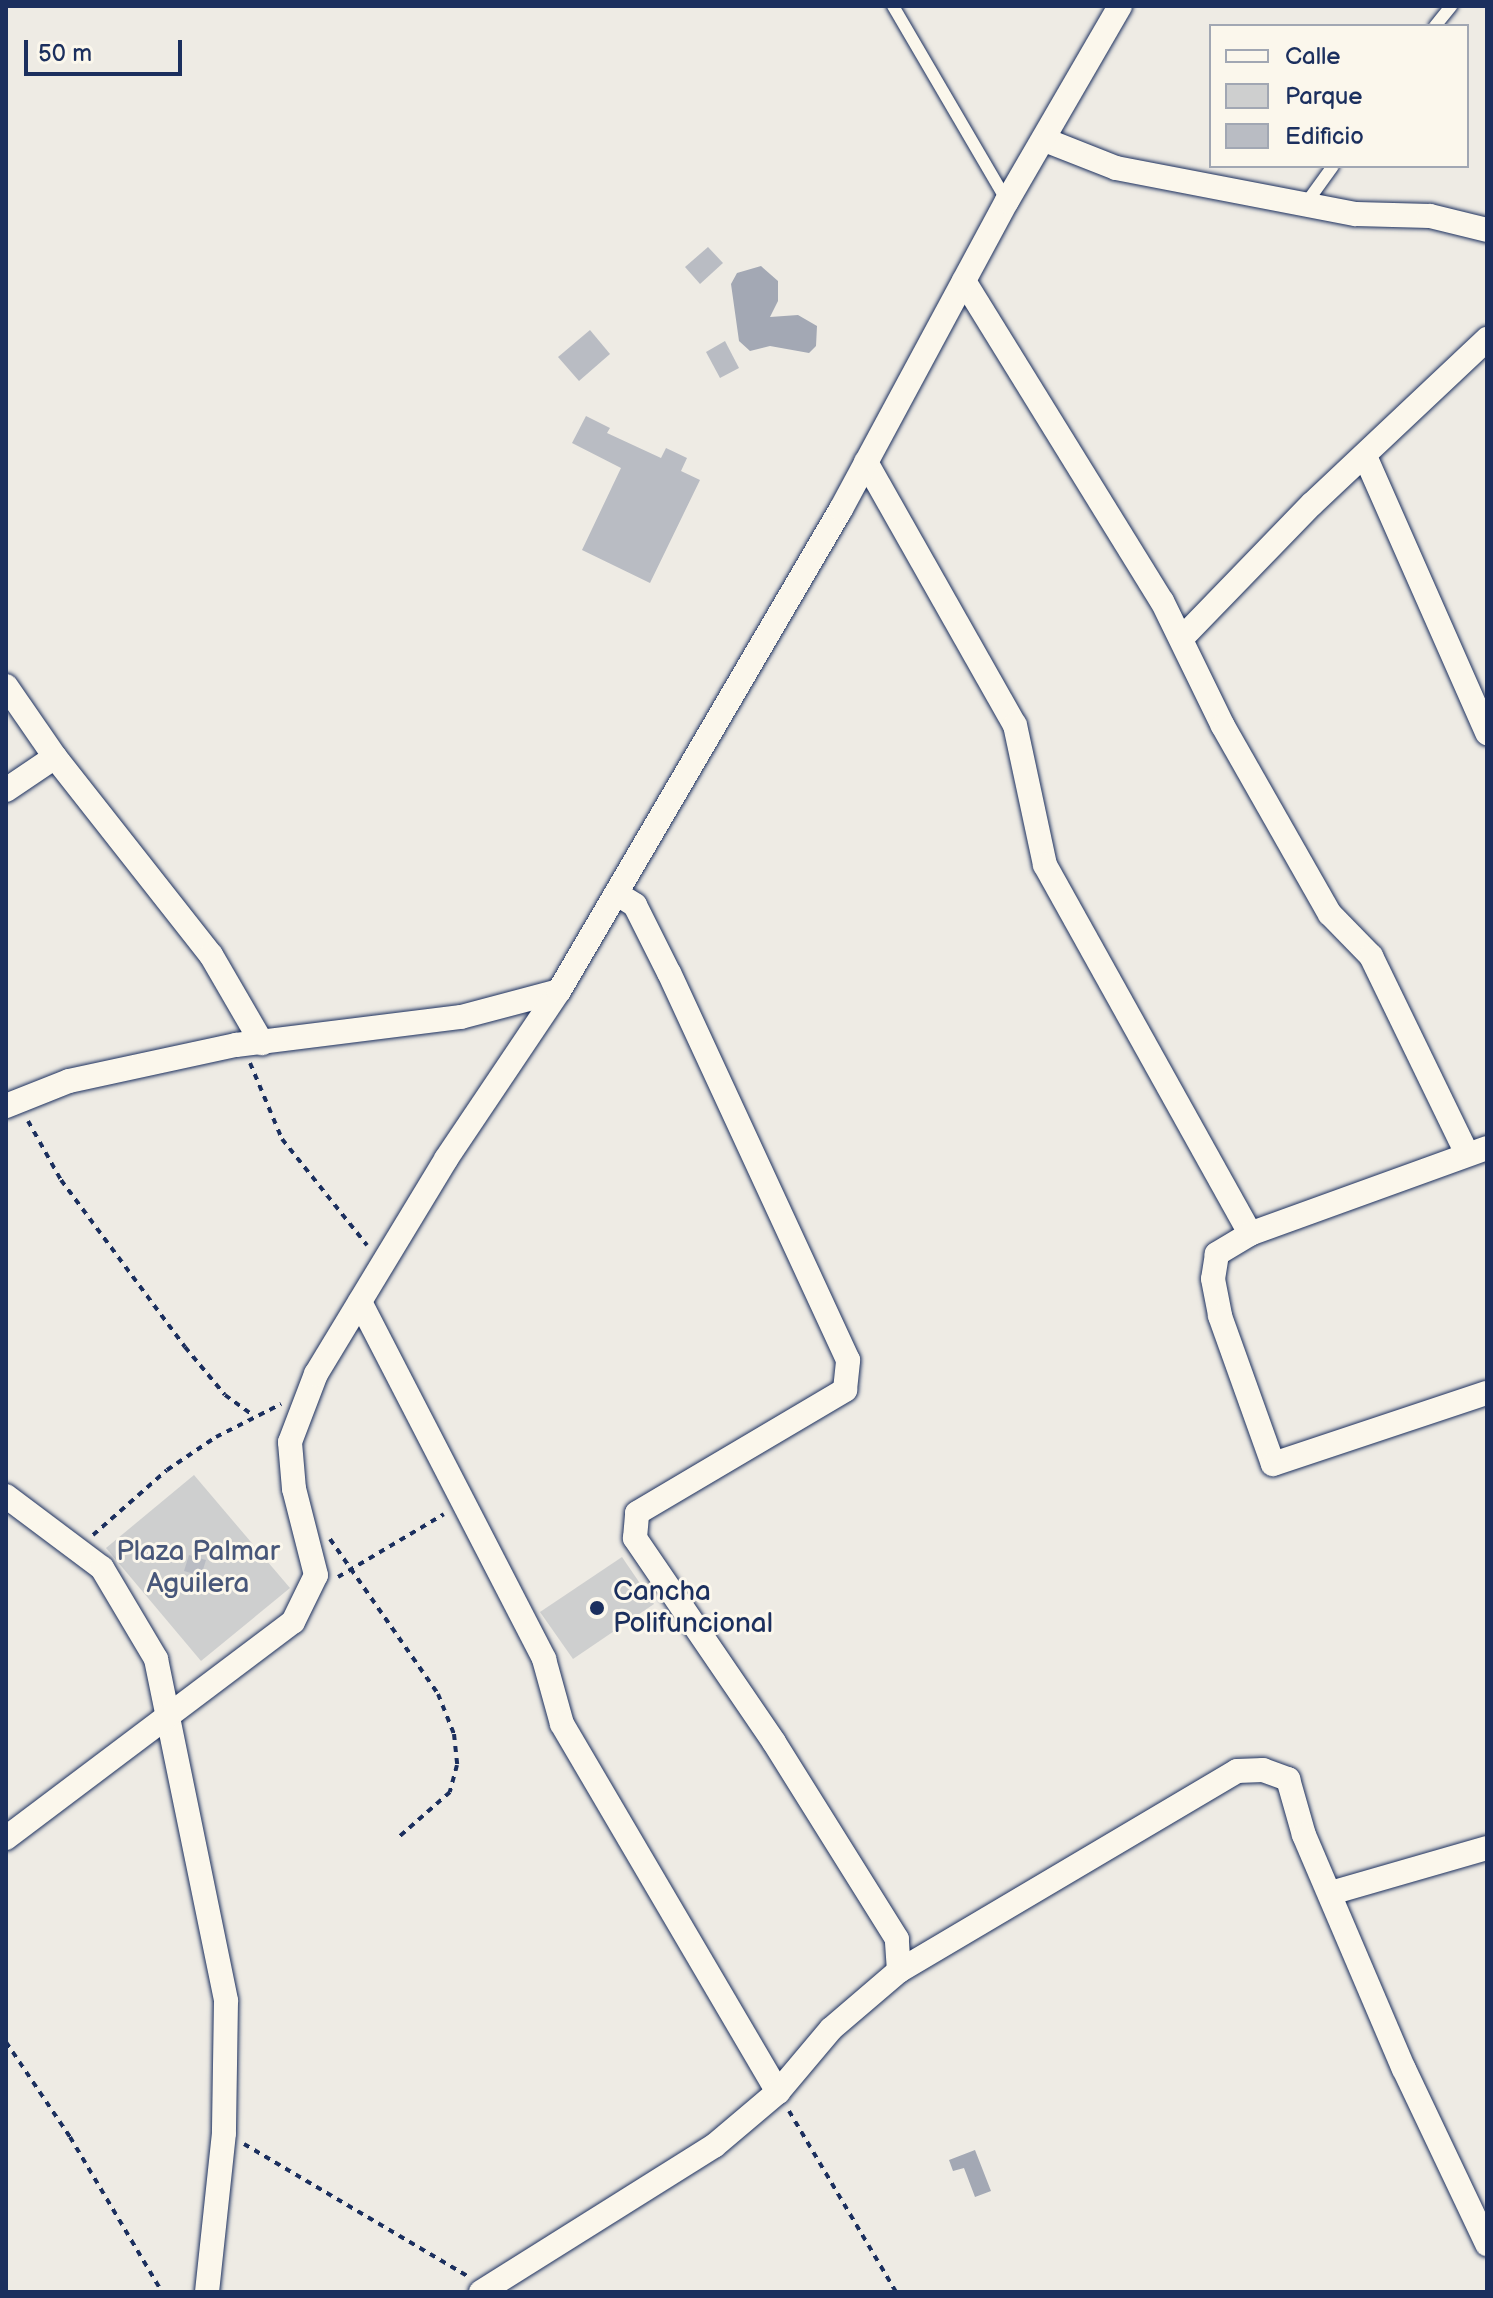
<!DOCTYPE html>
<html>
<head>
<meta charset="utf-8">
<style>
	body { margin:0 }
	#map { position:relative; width:1493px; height:2298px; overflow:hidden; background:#eeebe4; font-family:"Balsamiq Sans",sans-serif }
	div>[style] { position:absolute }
	.green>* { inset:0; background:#cecfcf }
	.water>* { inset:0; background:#a3a8b4 }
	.building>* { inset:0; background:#b9bcc3 }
	.path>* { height:4px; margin-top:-2px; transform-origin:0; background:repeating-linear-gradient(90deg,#1b2f5e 0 6px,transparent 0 12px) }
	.roads { filter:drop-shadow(0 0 2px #1b2f5e) drop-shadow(0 0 2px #1b2f5e) }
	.service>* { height:12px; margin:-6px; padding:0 6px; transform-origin:6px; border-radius:6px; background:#fbf7ec }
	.minor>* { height:24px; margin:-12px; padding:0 12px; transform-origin:12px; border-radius:12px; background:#fbf7ec }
	.dots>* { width:22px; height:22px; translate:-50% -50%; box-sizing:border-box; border:4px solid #fbf7ec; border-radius:50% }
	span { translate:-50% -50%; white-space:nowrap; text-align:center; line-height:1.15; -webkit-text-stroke:6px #fbf7ec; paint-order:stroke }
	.park-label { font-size:28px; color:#48577a }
	.poi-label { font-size:28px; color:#1b2f5e }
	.left { translate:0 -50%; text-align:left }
	.frame { position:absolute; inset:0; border:8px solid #1b2f5e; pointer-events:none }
	.legend { position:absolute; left:1209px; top:24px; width:260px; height:144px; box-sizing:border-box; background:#fbf7ec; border:2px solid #a1a7b3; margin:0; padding:10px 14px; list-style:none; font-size:24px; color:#1b2f5e }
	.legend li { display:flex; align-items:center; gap:16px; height:40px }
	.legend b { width:40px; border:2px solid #a1a7b3 }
	.scale { position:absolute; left:24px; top:40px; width:158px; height:36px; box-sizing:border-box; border:4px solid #1b2f5e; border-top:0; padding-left:10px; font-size:24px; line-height:28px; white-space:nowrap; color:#1b2f5e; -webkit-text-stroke:6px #fbf7ec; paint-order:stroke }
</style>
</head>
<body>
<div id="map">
	<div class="green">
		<div style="clip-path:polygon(194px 1475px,290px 1588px,201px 1661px,106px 1548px)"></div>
		<div style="clip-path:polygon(622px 1557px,654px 1604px,573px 1659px,540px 1612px)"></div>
	</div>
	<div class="water">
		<div style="clip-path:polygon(761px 266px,778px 281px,778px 301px,770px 317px,798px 315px,817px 326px,816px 346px,809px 353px,770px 346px,750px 351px,739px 341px,731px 284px,737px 273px)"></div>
		<div style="clip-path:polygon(975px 2150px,991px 2191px,975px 2197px,964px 2168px,953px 2171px,949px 2160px)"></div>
	</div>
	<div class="building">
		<div style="clip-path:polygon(708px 247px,723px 263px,700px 284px,685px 267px)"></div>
		<div style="clip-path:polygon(590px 330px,610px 354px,579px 381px,558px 357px)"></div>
		<div style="clip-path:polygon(725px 341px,739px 368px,720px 378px,706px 352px)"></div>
		<div style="clip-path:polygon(586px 416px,610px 428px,607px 433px,661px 458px,666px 448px,687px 458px,681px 471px,700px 480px,650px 583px,582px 550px,621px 468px,572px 443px)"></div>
		<div style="clip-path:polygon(189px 1555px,206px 1560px,201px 1576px,184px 1571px)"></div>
	</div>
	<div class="path">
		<div style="left:250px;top:1063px;width:82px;rotate:67.2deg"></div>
		<div style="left:282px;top:1139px;width:136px;rotate:51.3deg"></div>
		<div style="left:28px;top:1121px;width:68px;rotate:60.8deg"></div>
		<div style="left:61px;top:1180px;width:208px;rotate:53.4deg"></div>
		<div style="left:185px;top:1347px;width:62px;rotate:50.2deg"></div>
		<div style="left:225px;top:1395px;width:34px;rotate:36deg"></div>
		<div style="left:93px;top:1535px;width:98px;rotate:-41.3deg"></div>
		<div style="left:167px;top:1470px;width:59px;rotate:-34deg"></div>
		<div style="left:216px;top:1437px;width:73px;rotate:-26.9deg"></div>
		<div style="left:330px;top:1539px;width:189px;rotate:55.1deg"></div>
		<div style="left:438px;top:1694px;width:43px;rotate:68.2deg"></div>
		<div style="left:454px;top:1734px;width:31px;rotate:84deg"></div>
		<div style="left:457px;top:1765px;width:28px;rotate:105deg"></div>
		<div style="left:450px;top:1792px;width:67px;rotate:138.7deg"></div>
		<div style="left:338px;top:1577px;width:123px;rotate:-30.7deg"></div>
		<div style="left:6px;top:2042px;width:115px;rotate:56deg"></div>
		<div style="left:70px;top:2137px;width:180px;rotate:59.3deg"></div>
		<div style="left:789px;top:2111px;width:210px;rotate:59.4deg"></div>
		<div style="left:244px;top:2144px;width:259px;rotate:30.6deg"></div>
	</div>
	<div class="roads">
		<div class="service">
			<div style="left:893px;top:6px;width:226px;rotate:59.7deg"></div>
			<div style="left:1435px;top:26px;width:26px;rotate:-51deg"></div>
			<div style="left:1307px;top:202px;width:44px;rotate:-54.2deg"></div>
		</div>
		<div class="minor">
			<div style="left:1045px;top:140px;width:76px;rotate:21.5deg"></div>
			<div style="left:1116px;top:168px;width:244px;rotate:10.9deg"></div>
			<div style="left:1356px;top:214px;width:74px;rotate:1.5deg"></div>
			<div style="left:1430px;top:216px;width:59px;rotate:13.8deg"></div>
			<div style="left:964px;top:281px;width:376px;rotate:58.3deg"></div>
			<div style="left:1162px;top:601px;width:139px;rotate:64deg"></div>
			<div style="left:1223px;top:726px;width:216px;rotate:60.4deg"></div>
			<div style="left:1330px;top:914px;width:59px;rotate:45.7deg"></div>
			<div style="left:1371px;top:956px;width:218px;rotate:64.1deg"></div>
			<div style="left:1365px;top:456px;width:303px;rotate:66.2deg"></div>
			<div style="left:866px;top:462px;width:302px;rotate:60.5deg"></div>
			<div style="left:1015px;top:725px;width:143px;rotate:77.9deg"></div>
			<div style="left:1045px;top:865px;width:422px;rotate:60.9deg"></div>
			<div style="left:1182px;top:638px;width:187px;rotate:-45.9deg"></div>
			<div style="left:1312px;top:504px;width:241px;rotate:-43.3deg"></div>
			<div style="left:6px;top:686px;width:86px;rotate:55.4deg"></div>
			<div style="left:55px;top:757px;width:252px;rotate:51.8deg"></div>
			<div style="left:211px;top:955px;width:102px;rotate:59.9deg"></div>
			<div style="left:6px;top:790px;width:59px;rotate:-34deg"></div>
			<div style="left:6px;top:1106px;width:68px;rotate:-21.6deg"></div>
			<div style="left:69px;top:1081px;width:171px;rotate:-12.2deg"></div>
			<div style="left:236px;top:1045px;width:227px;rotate:-7.1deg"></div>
			<div style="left:461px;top:1017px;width:101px;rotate:-14.9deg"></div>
			<div style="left:1487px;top:1148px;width:252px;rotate:160.1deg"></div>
			<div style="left:1250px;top:1234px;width:39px;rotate:149deg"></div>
			<div style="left:1217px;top:1254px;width:25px;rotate:99deg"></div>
			<div style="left:1213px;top:1279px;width:38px;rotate:79deg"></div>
			<div style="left:1220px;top:1316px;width:157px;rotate:70.3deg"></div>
			<div style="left:1273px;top:1464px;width:225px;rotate:-18.4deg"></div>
			<div style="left:360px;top:1302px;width:402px;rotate:62.7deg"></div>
			<div style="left:544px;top:1659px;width:67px;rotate:74.5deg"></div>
			<div style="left:562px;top:1724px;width:427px;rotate:59.6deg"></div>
			<div style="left:6px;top:1496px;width:120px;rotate:36.9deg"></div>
			<div style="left:102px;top:1568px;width:106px;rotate:59.3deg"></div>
			<div style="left:156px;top:1659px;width:349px;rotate:78.4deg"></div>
			<div style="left:226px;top:2001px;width:132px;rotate:90.9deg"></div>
			<div style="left:224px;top:2133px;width:160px;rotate:96.1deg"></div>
			<div style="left:6px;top:1838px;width:359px;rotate:-37deg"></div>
			<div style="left:293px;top:1622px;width:52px;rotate:-63.9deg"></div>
			<div style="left:316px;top:1575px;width:89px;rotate:-104.3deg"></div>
			<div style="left:294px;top:1489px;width:47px;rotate:-94.9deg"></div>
			<div style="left:290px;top:1442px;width:73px;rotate:-69.1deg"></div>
			<div style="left:316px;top:1374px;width:251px;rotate:-58.8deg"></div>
			<div style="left:446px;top:1159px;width:202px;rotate:-56.1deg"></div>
			<div style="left:559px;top:991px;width:558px;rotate:-59.67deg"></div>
			<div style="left:841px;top:509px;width:350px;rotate:-61.7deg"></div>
			<div style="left:1007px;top:201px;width:225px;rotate:-59.9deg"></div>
			<div style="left:1331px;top:1893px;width:162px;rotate:-16.1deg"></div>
			<div style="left:899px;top:1971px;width:393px;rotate:-30.6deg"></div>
			<div style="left:1237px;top:1771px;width:26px;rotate:-2deg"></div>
			<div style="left:1263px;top:1770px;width:27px;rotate:20deg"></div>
			<div style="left:1288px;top:1779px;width:58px;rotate:74.1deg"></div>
			<div style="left:1304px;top:1835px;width:254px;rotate:66.9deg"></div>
			<div style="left:1404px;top:2069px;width:194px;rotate:64.6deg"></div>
			<div style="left:481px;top:2292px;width:275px;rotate:-32.1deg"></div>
			<div style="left:714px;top:2146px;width:84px;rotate:-40.2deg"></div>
			<div style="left:778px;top:2092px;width:82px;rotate:-49.9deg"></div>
			<div style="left:831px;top:2029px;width:89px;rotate:-40.5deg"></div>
			<div style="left:899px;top:1971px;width:32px;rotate:-94deg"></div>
			<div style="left:897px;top:1939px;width:232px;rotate:-122deg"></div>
			<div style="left:774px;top:1742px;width:247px;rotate:-124.3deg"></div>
			<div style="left:635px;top:1538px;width:25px;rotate:-85deg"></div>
			<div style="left:637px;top:1513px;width:242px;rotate:-30.6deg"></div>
			<div style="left:845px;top:1390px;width:30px;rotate:-84deg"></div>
			<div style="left:848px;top:1360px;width:426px;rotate:-114.8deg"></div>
			<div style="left:669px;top:973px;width:76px;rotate:-116.6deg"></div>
			<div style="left:635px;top:905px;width:22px;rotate:-148deg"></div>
		</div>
	</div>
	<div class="dots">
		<div style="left:597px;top:1608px;background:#1b2f5e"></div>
	</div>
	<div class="park-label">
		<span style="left:198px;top:1568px">Plaza Palmar<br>Aguilera</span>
	</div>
	<div class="poi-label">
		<span class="left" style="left:613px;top:1608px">Cancha<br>Polifuncional</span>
	</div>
	<div class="frame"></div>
	<ul class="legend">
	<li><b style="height:10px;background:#fbf7ec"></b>Calle</li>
	<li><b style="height:22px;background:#cecfcf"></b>Parque</li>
	<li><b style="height:22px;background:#b9bcc3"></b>Edificio</li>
	</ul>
	<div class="scale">50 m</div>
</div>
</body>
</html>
